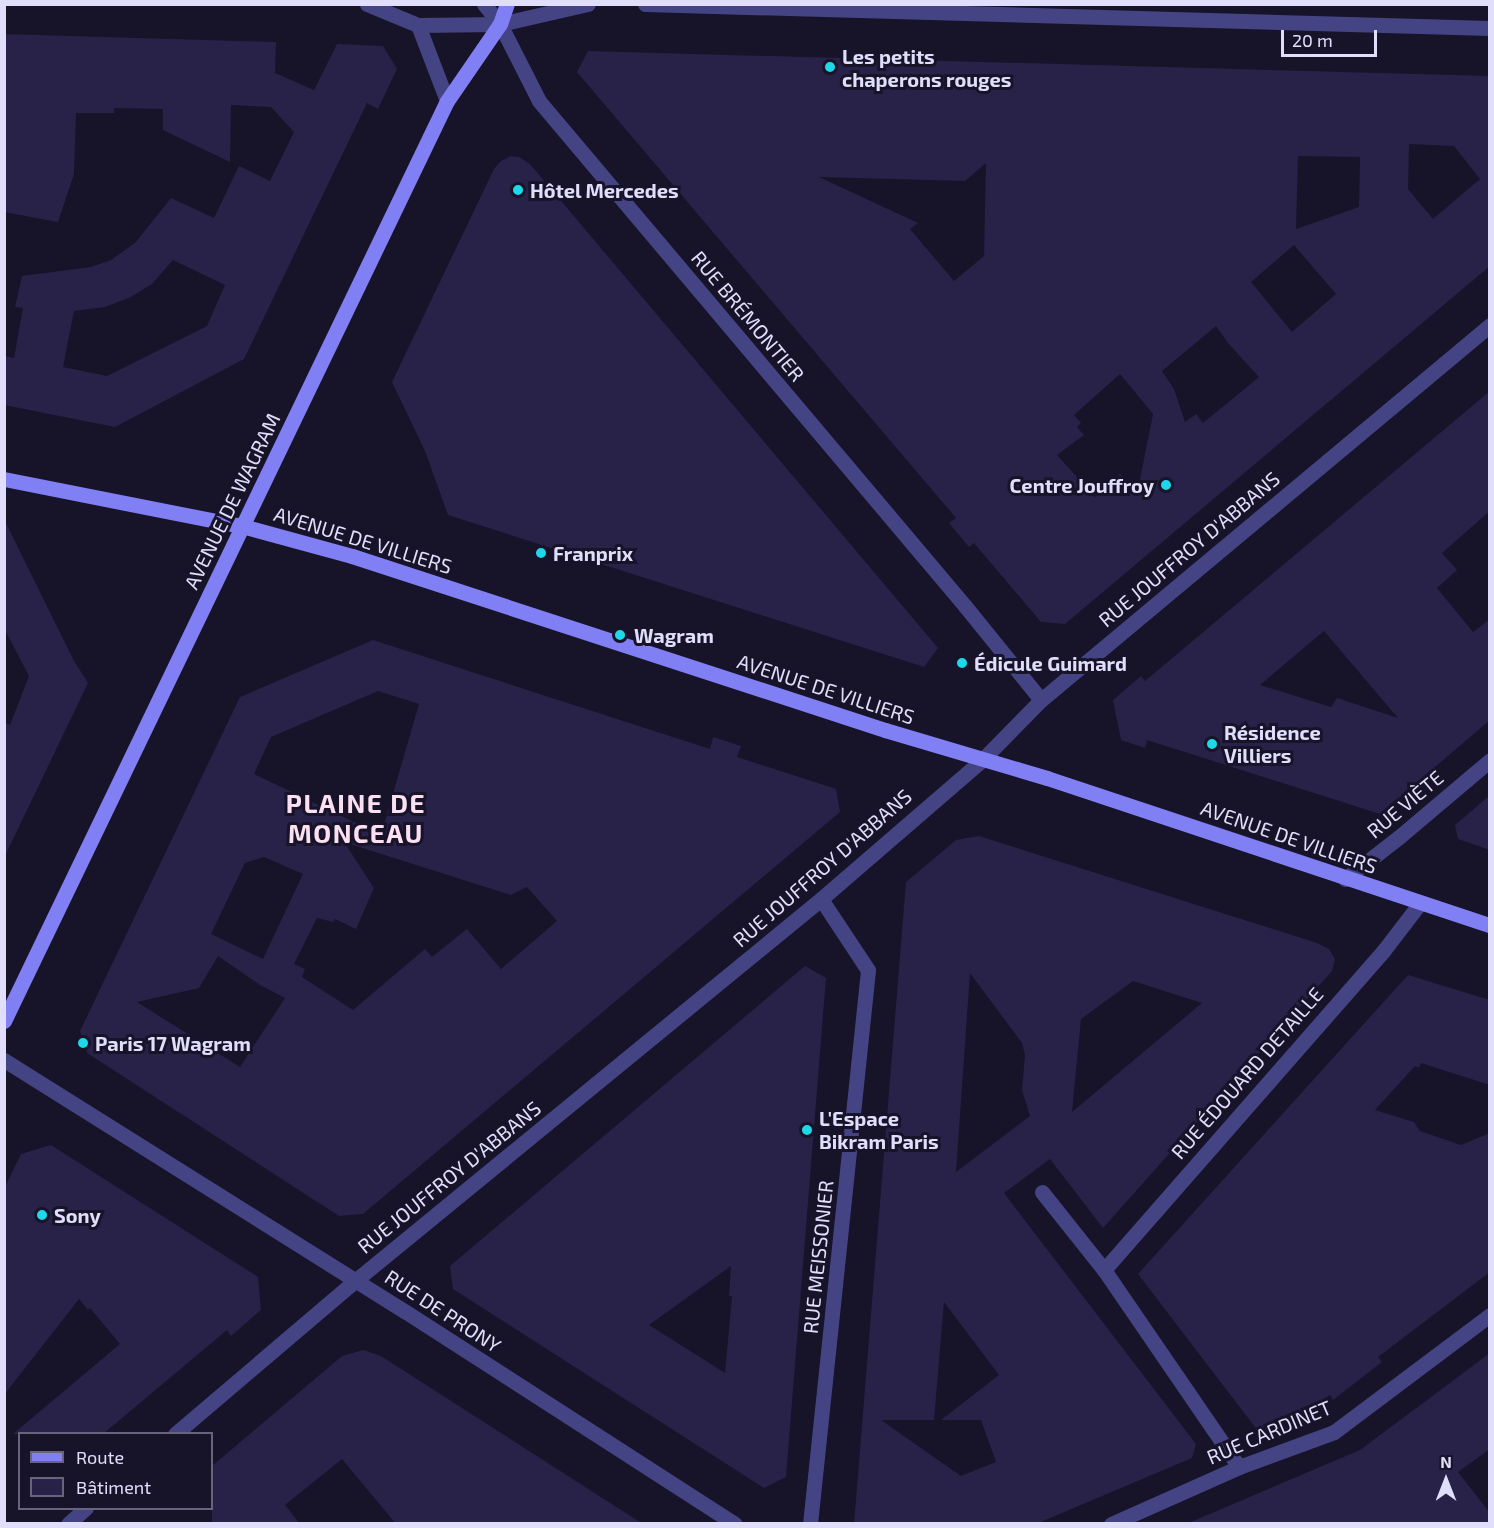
<!DOCTYPE html>
<html>
<head>
<meta charset="utf-8">
<style>
	body { margin:0 }
	#map { position:relative; width:1494px; height:1528px; overflow:hidden; background:#171329; font-family:"Exo 2",sans-serif }
	div>[style] { position:absolute }
	.building>* { inset:0; background:#282148 }
	.lane>* { height:15px; margin:-7.5px; padding:0 7.5px; transform-origin:7.5px; border-radius:7.5px; background:#444383 }
	.street>* { height:15px; margin:-7.5px; padding:0 7.5px; transform-origin:7.5px; border-radius:7.5px; background:#444383 }
	.secondary>* { height:15px; margin:-7.5px; padding:0 7.5px; transform-origin:7.5px; border-radius:7.5px; background:#807ff3 }
	.dots>* { width:16px; height:16px; translate:-50% -50%; box-sizing:border-box; border:3px solid #171329; border-radius:50% }
	span { translate:-50% -50%; white-space:nowrap; text-align:center; line-height:1.15; -webkit-text-stroke:6px #171329; paint-order:stroke }
	.poi-label { font-size:20px; color:#e1defc; font-weight:700 }
	.left { translate:0 -50%; text-align:left }
	.right { translate:-100% -50%; text-align:right }
	.street-label { font-size:20px; color:#e1defc }
	.district-label { font-size:26px; color:#fce0f2; font-weight:700; letter-spacing:1.5px }
	.frame { position:absolute; inset:0; border:6px solid #e1defc; pointer-events:none }
	.legend { position:absolute; left:18px; top:1432px; width:195px; height:78px; box-sizing:border-box; background:#171329; border:2px solid #68647d; margin:0; padding:8px 10px; list-style:none; font-size:18px; color:#e1defc }
	.legend li { display:flex; align-items:center; gap:12px; height:30px }
	.legend b { width:30px; border:2px solid #68647d }
	.north { position:absolute; left:1416px; top:1450px; width:60px; height:60px; -webkit-text-stroke:4px #171329; paint-order:stroke; rotate:0deg; font-size:16px; font-weight:700; line-height:24px; text-align:center; color:#e1defc }
	.north::after { content:''; display:block; margin:auto; width:21px; height:27px; background:#e1defc; clip-path:polygon(50% 0,100% 100%,50% 72%,0 100%) }
	.scale { position:absolute; left:1281px; top:30px; width:96px; height:27px; box-sizing:border-box; border:3px solid #e1defc; border-top:0; padding-left:8px; font-size:18px; line-height:21px; white-space:nowrap; color:#e1defc; -webkit-text-stroke:4px #171329; paint-order:stroke }
</style>
</head>
<body>
<div id="map">
	<div class="building">
		<div style="clip-path:polygon(evenodd,4px 34px,276px 42px,275px 73px,314px 90px,337px 44px,383px 46px,397px 69px,378px 109px,367px 103px,244px 359px,115px 427px,4px 405px,4px 356px,14px 358px,23px 308px,15px 307px,22px 276px,91px 267px,111px 260px,135px 243px,171px 198px,214px 218px,239px 166px,270px 181px,294px 132px,271px 107px,231px 105px,230px 162px,163px 130px,163px 109px,114px 108px,114px 113px,76px 113px,74px 174px,58px 222px,4px 212px,4px 34px,173px 260px,225px 285px,207px 326px,107px 376px,63px 367px,74px 311px,105px 307px,131px 297px,152px 284px,173px 260px)"></div>
		<div style="clip-path:polygon(evenodd,588px 51px,1490px 76px,1490px 266px,1065px 624px,1041px 622px,974px 543px,969px 547px,949px 523px,956px 518px,577px 72px,588px 51px,1409px 144px,1454px 146px,1480px 179px,1433px 219px,1408px 189px,1409px 144px,588px 51px,1298px 156px,1360px 157px,1359px 207px,1296px 229px,1298px 156px,588px 51px,986px 163px,984px 256px,954px 281px,910px 229px,918px 223px,819px 177px,965px 181px,986px 163px,588px 51px,1294px 245px,1336px 294px,1292px 332px,1251px 282px,1294px 245px,588px 51px,1216px 326px,1228px 343px,1259px 377px,1203px 423px,1196px 414px,1185px 422px,1174px 389px,1162px 371px,1216px 326px,588px 51px,1120px 374px,1153px 414px,1137px 494px,1120px 474px,1095px 497px,1057px 455px,1084px 435px,1077px 427px,1081px 423px,1074px 415px,1120px 374px)"></div>
		<div style="clip-path:polygon(511px 156px,519px 157px,530px 164px,938px 648px,924px 667px,448px 515px,425px 451px,392px 382px,494px 169px,501px 161px)"></div>
		<div style="clip-path:polygon(evenodd,1490px 391px,1490px 511px,1442px 553px,1457px 570px,1437px 588px,1473px 632px,1490px 619px,1490px 720px,1380px 814px,1147px 740px,1145px 748px,1121px 740px,1113px 700px,1141px 676px,1145px 681px,1490px 391px,1324px 631px,1398px 718px,1337px 698px,1331px 707px,1260px 685px,1324px 631px)"></div>
		<div style="clip-path:polygon(4px 519px,74px 661px,88px 683px,4px 858px,4px 722px,10px 725px,29px 676px,4px 628px)"></div>
		<div style="clip-path:polygon(evenodd,373px 640px,710px 749px,713px 737px,741px 746px,737px 757px,836px 789px,840px 812px,363px 1214px,339px 1216px,87px 1053px,80px 1031px,240px 697px,373px 640px,378px 691px,419px 704px,381px 835px,254px 774px,271px 737px,378px 691px,373px 640px,344px 842px,375px 852px,378px 842px,375px 852px,511px 895px,527px 887px,557px 921px,501px 969px,467px 929px,432px 957px,425px 949px,353px 1010px,302px 977px,305px 969px,294px 964px,317px 918px,333px 922px,335px 919px,356px 929px,374px 888px,344px 842px,373px 640px,264px 857px,303px 874px,263px 959px,211px 934px,245px 863px,264px 857px,373px 640px,218px 956px,260px 985px,285px 998px,240px 1067px,137px 1002px,199px 988px,218px 956px)"></div>
		<div style="clip-path:polygon(1490px 795px,1490px 850px,1458px 839px,1455px 825px)"></div>
		<div style="clip-path:polygon(evenodd,979px 836px,1317px 943px,1329px 949px,1335px 959px,1332px 971px,1103px 1228px,1050px 1159px,1004px 1193px,1196px 1444px,1192px 1458px,1036px 1524px,854px 1524px,906px 882px,956px 840px,979px 836px,970px 973px,1022px 1043px,1025px 1055px,1022px 1090px,1030px 1116px,956px 1172px,970px 973px,979px 836px,1133px 981px,1202px 1003px,1072px 1112px,1081px 1019px,1133px 981px,979px 836px,944px 1302px,999px 1375px,941px 1420px,981px 1420px,996px 1462px,961px 1476px,881px 1420px,934px 1420px,944px 1302px)"></div>
		<div style="clip-path:polygon(evenodd,805px 966px,826px 978px,786px 1477px,764px 1488px,453px 1289px,450px 1266px,805px 966px,731px 1266px,729px 1296px,732px 1296px,725px 1373px,649px 1325px,731px 1266px)"></div>
		<div style="clip-path:polygon(1408px 975px,1490px 1000px,1490px 1085px,1421px 1063px,1419px 1068px,1415px 1066px,1375px 1110px,1414px 1122px,1420px 1131px,1461px 1145px,1490px 1133px,1490px 1272px,1378px 1357px,1382px 1362px,1333px 1400px,1330px 1395px,1311px 1409px,1258px 1431px,1138px 1274px)"></div>
		<div style="clip-path:polygon(51px 1145px,258px 1277px,261px 1310px,231px 1336px,227px 1330px,103px 1434px,13px 1434px,120px 1344px,90px 1308px,88px 1310px,79px 1299px,4px 1395px,4px 1189px,21px 1154px)"></div>
		<div style="clip-path:polygon(363px 1350px,381px 1356px,643px 1524px,396px 1524px,342px 1459px,285px 1505px,300px 1524px,212px 1524px,212px 1466px,342px 1356px)"></div>
		<div style="clip-path:polygon(1490px 1353px,1490px 1449px,1458px 1472px,1490px 1513px,1490px 1524px,1186px 1524px,1360px 1450px)"></div>
	</div>
	<div class="lane">
		<div style="left:1042px;top:1192px;width:100px;rotate:51.5deg"></div>
	</div>
	<div class="street">
		<div style="left:367px;top:4px;width:55px;rotate:22.4deg"></div>
		<div style="left:418px;top:25px;width:82px;rotate:-0.7deg"></div>
		<div style="left:500px;top:24px;width:90px;rotate:-12.8deg"></div>
		<div style="left:484px;top:4px;width:26px;rotate:51deg"></div>
		<div style="left:500px;top:24px;width:86px;rotate:63.1deg"></div>
		<div style="left:539px;top:101px;width:661px;rotate:49.85deg"></div>
		<div style="left:965px;top:606px;width:121px;rotate:51deg"></div>
		<div style="left:645px;top:4px;width:845px;rotate:1.63deg"></div>
		<div style="left:418px;top:25px;width:81px;rotate:69.1deg"></div>
		<div style="left:1345px;top:879px;width:68px;rotate:-37.9deg"></div>
		<div style="left:1399px;top:837px;width:119px;rotate:-40.2deg"></div>
		<div style="left:4px;top:1060px;width:474px;rotate:32.1deg"></div>
		<div style="left:406px;top:1312px;width:391px;rotate:32.8deg"></div>
		<div style="left:175px;top:1434px;width:238px;rotate:-40.4deg"></div>
		<div style="left:356px;top:1280px;width:601px;rotate:-39.33deg"></div>
		<div style="left:821px;top:899px;width:213px;rotate:-40.8deg"></div>
		<div style="left:982px;top:760px;width:84px;rotate:-45.5deg"></div>
		<div style="left:1041px;top:700px;width:585px;rotate:-39.87deg"></div>
		<div style="left:1239px;top:1467px;width:239px;rotate:-124.4deg"></div>
		<div style="left:1104px;top:1270px;width:425px;rotate:-48.8deg"></div>
		<div style="left:1384px;top:950px;width:59px;rotate:-52.5deg"></div>
		<div style="left:68px;top:1524px;width:24px;rotate:-42deg"></div>
		<div style="left:810px;top:1524px;width:557px;rotate:-84.02deg"></div>
		<div style="left:868px;top:970px;width:85px;rotate:-123.5deg"></div>
		<div style="left:1111px;top:1524px;width:140px;rotate:-24deg"></div>
		<div style="left:1239px;top:1467px;width:101px;rotate:-20.2deg"></div>
		<div style="left:1334px;top:1432px;width:195px;rotate:-36.9deg"></div>
	</div>
	<div class="secondary">
		<div style="left:4px;top:479px;width:243px;rotate:11.2deg"></div>
		<div style="left:242px;top:526px;width:114px;rotate:15.3deg"></div>
		<div style="left:352px;top:556px;width:561px;rotate:18.08deg"></div>
		<div style="left:885px;top:730px;width:169px;rotate:16.5deg"></div>
		<div style="left:1047px;top:778px;width:467px;rotate:18.4deg"></div>
		<div style="left:4px;top:1021px;width:1021px;rotate:-64.29deg"></div>
		<div style="left:447px;top:101px;width:93px;rotate:-55.5deg"></div>
		<div style="left:500px;top:24px;width:21px;rotate:-71deg"></div>
	</div>
	<div class="dots">
		<div style="left:830px;top:67px;background:#1dd8e9"></div>
		<div style="left:518px;top:190px;background:#1dd8e9"></div>
		<div style="left:1166px;top:485px;background:#1dd8e9"></div>
		<div style="left:541px;top:553px;background:#1dd8e9"></div>
		<div style="left:620px;top:635px;background:#1dd8e9"></div>
		<div style="left:962px;top:663px;background:#1dd8e9"></div>
		<div style="left:1212px;top:744px;background:#1dd8e9"></div>
		<div style="left:83px;top:1043px;background:#1dd8e9"></div>
		<div style="left:807px;top:1130px;background:#1dd8e9"></div>
		<div style="left:42px;top:1215px;background:#1dd8e9"></div>
	</div>
	<div class="poi-label">
		<span class="left" style="left:842px;top:68px">Les petits<br>chaperons rouges</span>
		<span class="left" style="left:530px;top:190px">Hôtel Mercedes</span>
		<span class="right" style="left:1154px;top:485px">Centre Jouffroy</span>
		<span class="left" style="left:553px;top:553px">Franprix</span>
		<span class="left" style="left:634px;top:635px">Wagram</span>
		<span class="left" style="left:974px;top:663px">Édicule Guimard</span>
		<span class="left" style="left:1224px;top:744px">Résidence<br>Villiers</span>
		<span class="left" style="left:95px;top:1043px">Paris 17 Wagram</span>
		<span class="left" style="left:819px;top:1130px">L'Espace<br>Bikram Paris</span>
		<span class="left" style="left:54px;top:1215px">Sony</span>
	</div>
	<div class="street-label">
		<span style="left:748px;top:316px;rotate:50deg">RUE BRÉMONTIER</span>
		<span style="left:232px;top:501px;rotate:-64deg">AVENUE DE WAGRAM</span>
		<span style="left:363px;top:540px;rotate:17deg">AVENUE DE VILLIERS</span>
		<span style="left:1189px;top:549px;rotate:-40deg">RUE JOUFFROY D'ABBANS</span>
		<span style="left:826px;top:689px;rotate:18deg">AVENUE DE VILLIERS</span>
		<span style="left:1405px;top:804px;rotate:-40deg">RUE VIÈTE</span>
		<span style="left:1289px;top:837px;rotate:19deg">AVENUE DE VILLIERS</span>
		<span style="left:822px;top:868px;rotate:-41deg">RUE JOUFFROY D'ABBANS</span>
		<span style="left:1247px;top:1073px;rotate:-49deg">RUE ÉDOUARD DETAILLE</span>
		<span style="left:449px;top:1177px;rotate:-39deg">RUE JOUFFROY D'ABBANS</span>
		<span style="left:818px;top:1257px;rotate:-84deg">RUE MEISSONIER</span>
		<span style="left:443px;top:1311px;rotate:33deg">RUE DE PRONY</span>
		<span style="left:1269px;top:1432px;rotate:-23deg">RUE CARDINET</span>
	</div>
	<div class="district-label">
		<span style="left:356px;top:818px">PLAINE DE<br>MONCEAU</span>
	</div>
	<div class="frame"></div>
	<ul class="legend">
	<li><b style="height:8px;background:#807ff3"></b>Route</li>
	<li><b style="height:16px;background:#282148"></b>Bâtiment</li>
	</ul>
	<div class="north">N</div>
	<div class="scale">20 m</div>
</div>
</body>
</html>
